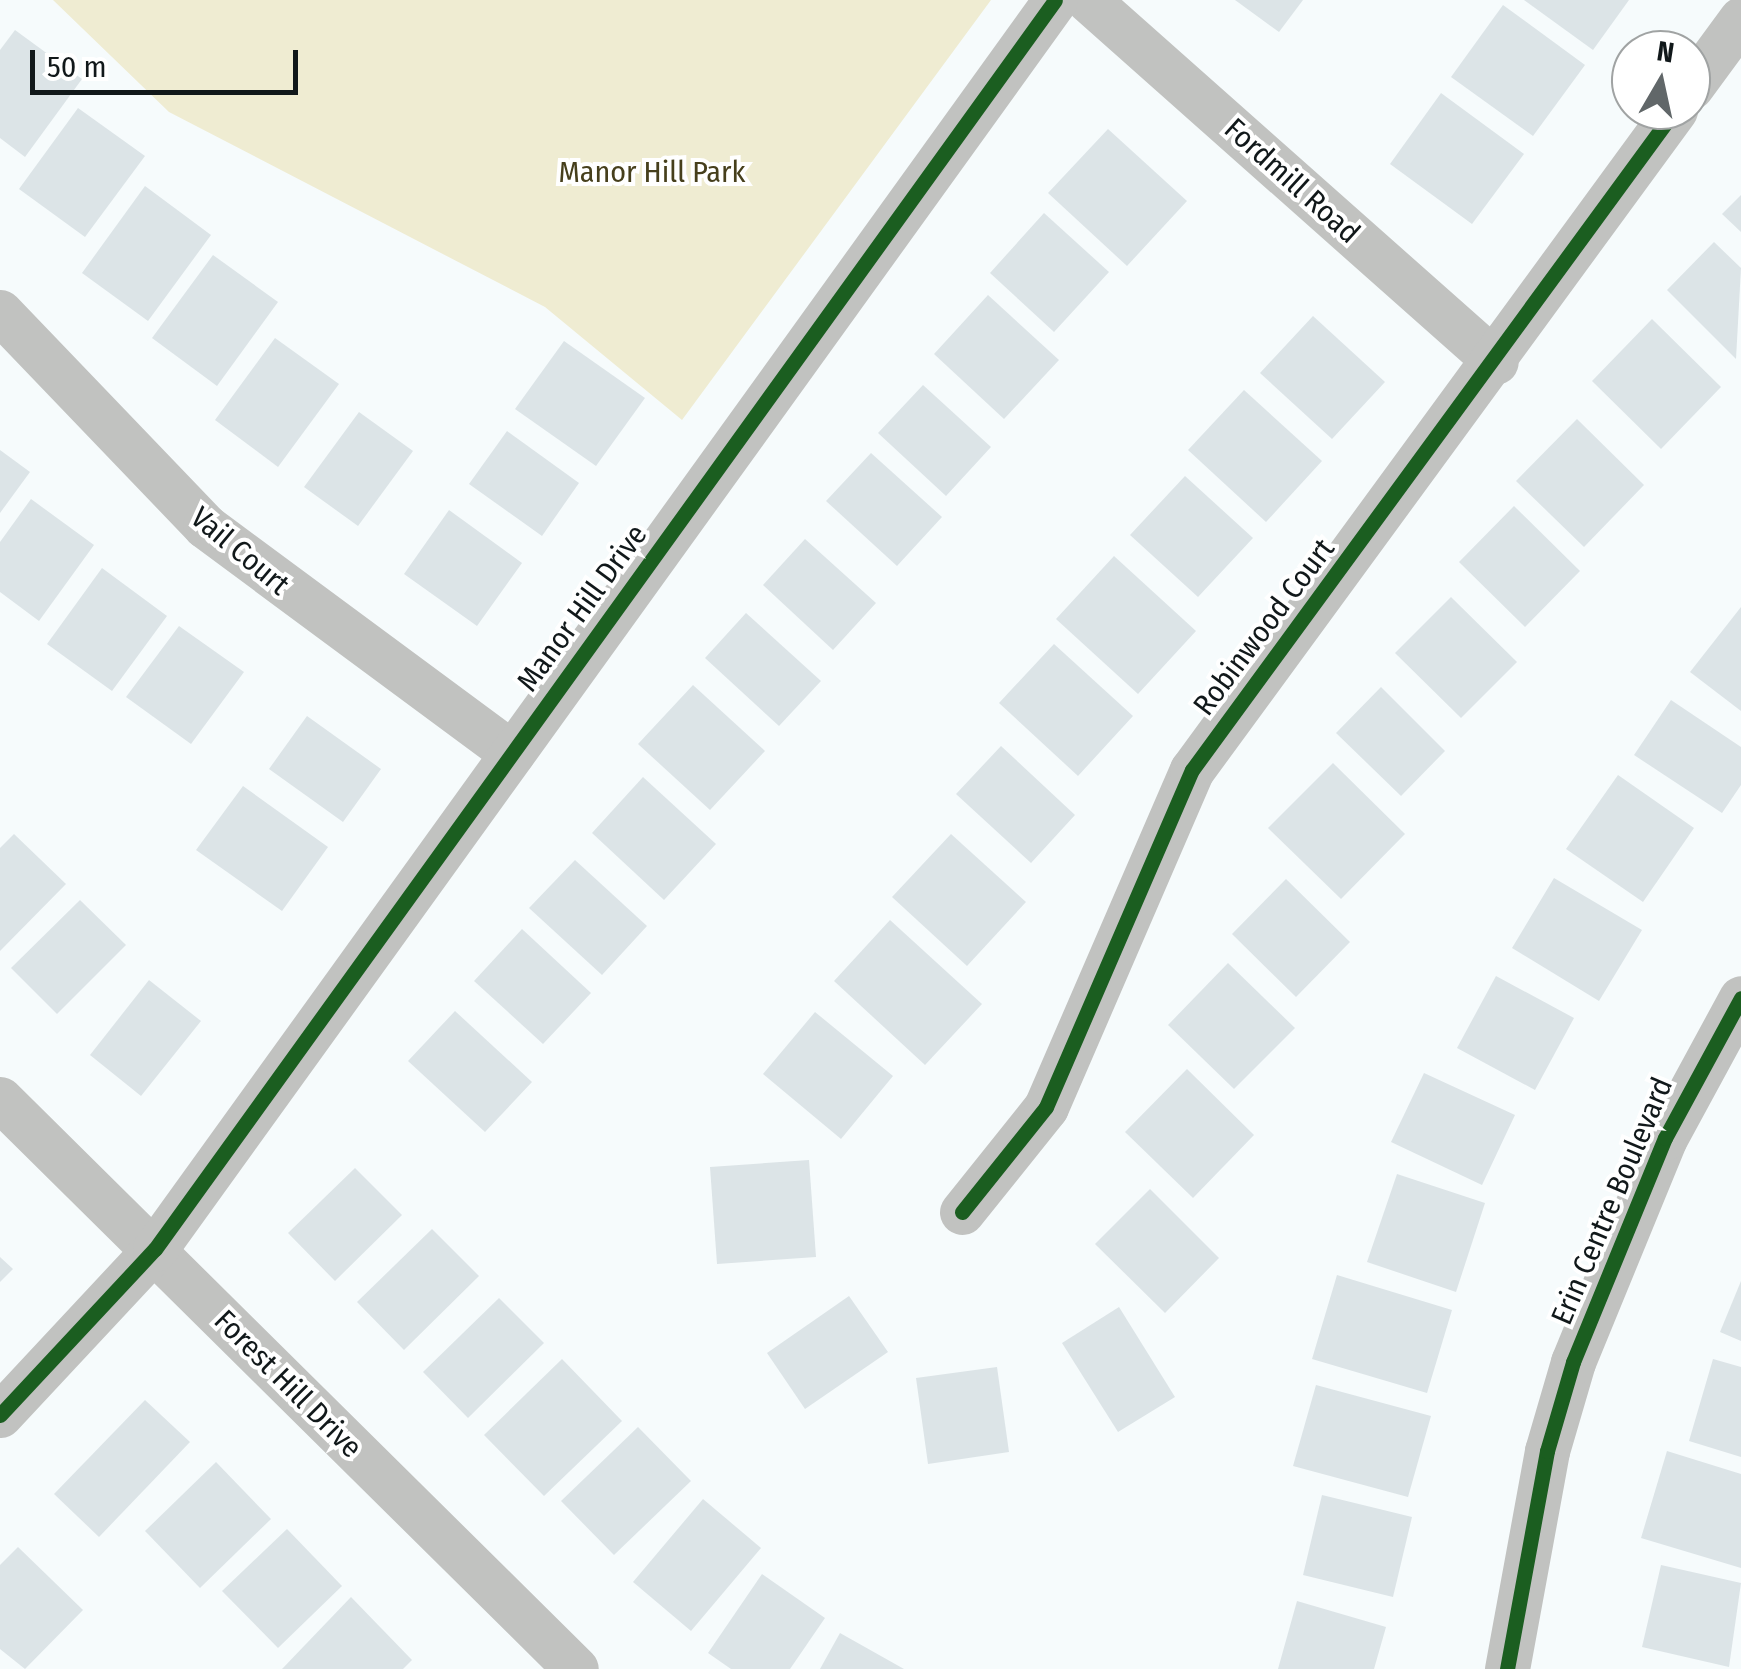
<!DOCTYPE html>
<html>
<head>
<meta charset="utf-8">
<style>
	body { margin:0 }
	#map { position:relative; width:1741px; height:1669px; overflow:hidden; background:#f6fbfc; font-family:"Fira Sans Condensed",sans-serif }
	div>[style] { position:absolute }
	.green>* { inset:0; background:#efecd2 }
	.building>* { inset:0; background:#dce4e7 }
	.minor>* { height:45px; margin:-22.5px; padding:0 22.5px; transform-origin:22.5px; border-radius:22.5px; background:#c1c2c0 }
	.cycleway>* { height:15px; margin:-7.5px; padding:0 7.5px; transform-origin:7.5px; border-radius:7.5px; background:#1b5e20 }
	span { translate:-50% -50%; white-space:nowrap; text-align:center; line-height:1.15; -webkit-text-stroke:8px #fff; paint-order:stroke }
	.park-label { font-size:30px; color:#463f1c }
	.street-label { font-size:30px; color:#11181a }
	.north { position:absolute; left:1611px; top:30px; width:100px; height:100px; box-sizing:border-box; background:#fff; border:2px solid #a0a3a3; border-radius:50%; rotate:9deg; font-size:28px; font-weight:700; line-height:40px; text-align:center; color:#11181a }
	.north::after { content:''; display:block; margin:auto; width:35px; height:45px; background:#616769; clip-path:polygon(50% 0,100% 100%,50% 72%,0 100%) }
	.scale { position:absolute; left:30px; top:50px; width:268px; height:45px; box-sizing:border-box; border:5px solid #11181a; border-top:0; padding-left:12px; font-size:30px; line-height:35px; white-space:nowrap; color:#11181a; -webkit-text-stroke:8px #fff; paint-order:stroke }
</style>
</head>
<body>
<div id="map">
	<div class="green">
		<div style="clip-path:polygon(53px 0,991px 0,682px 420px,545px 307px,169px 112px)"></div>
	</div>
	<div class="building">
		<div style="clip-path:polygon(1235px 0,1303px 0,1279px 32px)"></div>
		<div style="clip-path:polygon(1524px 0,1629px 0,1593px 50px)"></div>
		<div style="clip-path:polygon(1503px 5px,1585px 65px,1533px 136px,1451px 77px)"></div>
		<div style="clip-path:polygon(15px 30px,82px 79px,25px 157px,0 138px,0 50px)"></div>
		<div style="clip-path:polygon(1441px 93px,1524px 154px,1472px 224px,1390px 164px)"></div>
		<div style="clip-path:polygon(78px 108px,145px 156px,85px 237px,19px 189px)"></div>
		<div style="clip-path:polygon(1108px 129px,1187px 201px,1127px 266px,1048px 193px)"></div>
		<div style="clip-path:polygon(145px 186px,211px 235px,148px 321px,82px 273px)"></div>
		<div style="clip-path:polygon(1741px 195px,1741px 232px,1722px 214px)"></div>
		<div style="clip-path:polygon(1044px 213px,1109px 272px,1054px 332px,990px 273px)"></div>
		<div style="clip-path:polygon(1714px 242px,1741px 268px,1736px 359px,1667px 290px)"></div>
		<div style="clip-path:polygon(213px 255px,278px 302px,217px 386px,152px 338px)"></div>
		<div style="clip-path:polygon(988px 295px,1059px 360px,1004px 419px,934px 354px)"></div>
		<div style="clip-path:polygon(1313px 316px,1385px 382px,1332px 439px,1260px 373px)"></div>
		<div style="clip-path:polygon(1652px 319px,1721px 387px,1661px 449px,1592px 381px)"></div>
		<div style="clip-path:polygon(275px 338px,339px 384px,278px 467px,215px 420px)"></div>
		<div style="clip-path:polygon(564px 341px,645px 398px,596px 466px,515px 409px)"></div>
		<div style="clip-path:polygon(923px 385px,991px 447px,946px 496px,878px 433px)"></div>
		<div style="clip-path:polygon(1244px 390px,1322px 461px,1266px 522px,1188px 450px)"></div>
		<div style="clip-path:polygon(359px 412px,413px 451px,358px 526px,304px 487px)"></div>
		<div style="clip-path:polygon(1577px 419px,1644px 485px,1584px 547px,1516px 481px)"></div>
		<div style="clip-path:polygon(507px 431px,579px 483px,542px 536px,469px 484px)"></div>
		<div style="clip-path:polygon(0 450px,30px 472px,0 513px)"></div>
		<div style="clip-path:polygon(871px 453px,942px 517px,897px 566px,826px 501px)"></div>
		<div style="clip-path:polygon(1185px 476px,1253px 538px,1198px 597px,1130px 535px)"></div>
		<div style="clip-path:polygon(31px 499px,94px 545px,39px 621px,0 592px,0 542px)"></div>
		<div style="clip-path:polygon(1514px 506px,1580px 571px,1525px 627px,1459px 562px)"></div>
		<div style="clip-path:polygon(449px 510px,522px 563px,477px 626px,404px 574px)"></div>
		<div style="clip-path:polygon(805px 539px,876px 603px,833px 650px,763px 585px)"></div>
		<div style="clip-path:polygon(1114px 556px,1196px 631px,1138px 694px,1056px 619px)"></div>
		<div style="clip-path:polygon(102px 568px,167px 616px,112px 691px,47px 644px)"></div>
		<div style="clip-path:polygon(1451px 597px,1517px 662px,1461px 718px,1395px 653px)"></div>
		<div style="clip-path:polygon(1741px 607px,1741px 711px,1690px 672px)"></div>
		<div style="clip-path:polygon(746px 613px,821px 681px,779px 726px,705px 658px)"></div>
		<div style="clip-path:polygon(179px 626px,244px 672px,191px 744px,126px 697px)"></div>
		<div style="clip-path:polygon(1054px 644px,1133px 716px,1078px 776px,999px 703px)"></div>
		<div style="clip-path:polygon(693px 685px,765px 751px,710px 810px,638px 744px)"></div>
		<div style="clip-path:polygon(1381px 687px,1445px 751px,1401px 796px,1336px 733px)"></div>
		<div style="clip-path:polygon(1671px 700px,1741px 747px,1741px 785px,1722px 813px,1634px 755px)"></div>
		<div style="clip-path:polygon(307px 716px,381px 769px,343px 822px,269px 769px)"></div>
		<div style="clip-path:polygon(1001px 746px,1075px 815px,1031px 863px,956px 794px)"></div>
		<div style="clip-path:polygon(1333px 763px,1405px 834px,1341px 899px,1268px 828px)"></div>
		<div style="clip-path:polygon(1618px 775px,1694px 828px,1643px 902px,1566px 849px)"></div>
		<div style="clip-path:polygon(643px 777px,716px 844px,664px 900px,592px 833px)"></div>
		<div style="clip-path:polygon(243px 786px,328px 847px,282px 911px,196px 850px)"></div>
		<div style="clip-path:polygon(14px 834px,66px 884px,0 951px,0 848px)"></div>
		<div style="clip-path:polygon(951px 834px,1026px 902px,967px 966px,892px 897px)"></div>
		<div style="clip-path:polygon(575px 860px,647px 926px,602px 975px,529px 908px)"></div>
		<div style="clip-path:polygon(1554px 878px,1642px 930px,1599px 1001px,1512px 948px)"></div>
		<div style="clip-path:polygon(1286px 879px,1350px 942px,1296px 997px,1232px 934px)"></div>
		<div style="clip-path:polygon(80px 900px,126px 945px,57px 1014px,11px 968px)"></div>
		<div style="clip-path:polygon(890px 920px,982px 1004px,925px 1065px,834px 981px)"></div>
		<div style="clip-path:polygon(522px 929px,591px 993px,543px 1044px,474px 981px)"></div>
		<div style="clip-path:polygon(1228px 963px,1295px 1028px,1234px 1089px,1168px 1025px)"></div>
		<div style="clip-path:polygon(1496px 976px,1574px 1018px,1535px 1090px,1457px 1048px)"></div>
		<div style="clip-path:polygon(149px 980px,201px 1021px,141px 1096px,90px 1055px)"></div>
		<div style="clip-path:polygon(455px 1011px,532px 1082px,485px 1132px,408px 1061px)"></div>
		<div style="clip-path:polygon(815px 1012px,893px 1076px,841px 1139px,763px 1074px)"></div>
		<div style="clip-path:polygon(1187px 1069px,1254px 1135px,1193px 1198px,1125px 1132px)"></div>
		<div style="clip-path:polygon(1424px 1073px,1515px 1115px,1482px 1185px,1391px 1142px)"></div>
		<div style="clip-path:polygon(809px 1160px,816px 1257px,717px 1264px,710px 1167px)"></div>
		<div style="clip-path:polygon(355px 1168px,402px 1215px,335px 1281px,288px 1233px)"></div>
		<div style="clip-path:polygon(1397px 1174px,1485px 1203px,1456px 1292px,1367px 1262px)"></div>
		<div style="clip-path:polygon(1150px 1189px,1219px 1258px,1165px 1313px,1095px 1244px)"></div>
		<div style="clip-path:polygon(432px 1229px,479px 1276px,404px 1350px,357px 1302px)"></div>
		<div style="clip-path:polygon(0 1257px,13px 1269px,0 1282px)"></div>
		<div style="clip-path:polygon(1337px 1275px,1452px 1310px,1427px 1393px,1312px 1359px)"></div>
		<div style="clip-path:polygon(1741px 1281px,1741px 1341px,1720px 1332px)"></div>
		<div style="clip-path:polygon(849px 1296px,888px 1352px,805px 1409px,767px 1353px)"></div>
		<div style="clip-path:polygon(499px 1298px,544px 1343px,468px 1418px,423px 1372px)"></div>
		<div style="clip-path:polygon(1119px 1307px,1175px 1397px,1118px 1432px,1062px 1343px)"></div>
		<div style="clip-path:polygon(562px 1359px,622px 1421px,544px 1496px,484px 1435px)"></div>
		<div style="clip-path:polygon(1713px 1359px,1741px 1367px,1741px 1457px,1689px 1441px)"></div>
		<div style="clip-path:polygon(997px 1367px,1009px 1452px,928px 1464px,916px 1378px)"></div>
		<div style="clip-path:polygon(1316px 1385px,1431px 1416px,1408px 1497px,1293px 1466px)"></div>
		<div style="clip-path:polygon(145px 1400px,190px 1442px,99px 1537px,54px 1494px)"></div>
		<div style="clip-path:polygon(638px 1427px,691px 1481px,614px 1555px,561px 1501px)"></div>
		<div style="clip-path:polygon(1667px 1451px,1741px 1474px,1741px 1568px,1641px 1538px)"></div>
		<div style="clip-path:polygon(216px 1462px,271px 1519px,200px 1588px,145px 1531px)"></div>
		<div style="clip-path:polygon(1322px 1495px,1412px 1517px,1393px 1597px,1303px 1575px)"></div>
		<div style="clip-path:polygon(703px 1499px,761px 1548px,691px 1631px,633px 1582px)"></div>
		<div style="clip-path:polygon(287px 1529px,342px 1586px,278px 1648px,222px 1591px)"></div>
		<div style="clip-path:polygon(18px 1547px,83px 1610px,25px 1669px,0 1649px,0 1565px)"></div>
		<div style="clip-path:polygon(1661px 1565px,1741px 1583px,1729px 1667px,1642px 1647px)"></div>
		<div style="clip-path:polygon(762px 1574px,825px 1618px,790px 1669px,731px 1669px,708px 1653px)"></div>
		<div style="clip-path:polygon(351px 1597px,412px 1660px,403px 1669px,282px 1669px)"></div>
		<div style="clip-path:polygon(1297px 1601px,1386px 1627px,1374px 1669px,1278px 1669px)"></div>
		<div style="clip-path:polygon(840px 1633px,904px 1669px,820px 1669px)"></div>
	</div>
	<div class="minor">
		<div style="left:1088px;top:0;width:545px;rotate:41.58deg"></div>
		<div style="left:1691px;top:87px;width:84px;rotate:-53.7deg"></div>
		<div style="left:0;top:312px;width:296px;rotate:46.2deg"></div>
		<div style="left:205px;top:526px;width:382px;rotate:36.5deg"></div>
		<div style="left:0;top:1099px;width:810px;rotate:44.7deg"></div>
		<div style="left:962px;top:1212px;width:134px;rotate:-51.3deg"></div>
		<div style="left:1046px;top:1107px;width:367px;rotate:-66.6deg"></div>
		<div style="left:1192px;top:770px;width:818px;rotate:-53.8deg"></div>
		<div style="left:0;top:1415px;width:227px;rotate:-47deg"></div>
		<div style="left:155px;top:1249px;width:1539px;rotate:-54.22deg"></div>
		<div style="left:1507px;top:1669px;width:222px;rotate:-79.6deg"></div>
		<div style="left:1547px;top:1451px;width:93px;rotate:-73.7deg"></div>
		<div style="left:1573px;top:1362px;width:242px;rotate:-67.7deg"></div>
		<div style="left:1665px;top:1138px;width:159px;rotate:-61.5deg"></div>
	</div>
	<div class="cycleway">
		<div style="left:962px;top:1212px;width:134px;rotate:-51.3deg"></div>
		<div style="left:1046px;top:1107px;width:367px;rotate:-66.6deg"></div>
		<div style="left:1192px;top:770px;width:818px;rotate:-53.8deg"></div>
		<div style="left:0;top:1415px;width:227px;rotate:-47deg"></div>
		<div style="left:155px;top:1249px;width:1539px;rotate:-54.22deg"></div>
		<div style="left:1507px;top:1669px;width:222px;rotate:-79.6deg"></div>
		<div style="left:1547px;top:1451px;width:93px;rotate:-73.7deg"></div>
		<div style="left:1573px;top:1362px;width:242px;rotate:-67.7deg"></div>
		<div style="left:1665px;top:1138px;width:159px;rotate:-61.5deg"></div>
	</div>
	<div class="park-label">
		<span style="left:652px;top:172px">Manor Hill Park</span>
	</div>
	<div class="street-label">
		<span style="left:1292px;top:181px;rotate:42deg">Fordmill Road</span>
		<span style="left:240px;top:551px;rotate:40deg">Vail Court</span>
		<span style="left:582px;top:608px;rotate:-54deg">Manor Hill Drive</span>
		<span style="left:1264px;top:627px;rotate:-53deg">Robinwood Court</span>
		<span style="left:1612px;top:1201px;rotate:-67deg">Erin Centre Boulevard</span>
		<span style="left:288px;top:1384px;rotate:45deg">Forest Hill Drive</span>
	</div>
	<div class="north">N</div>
	<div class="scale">50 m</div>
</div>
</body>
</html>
